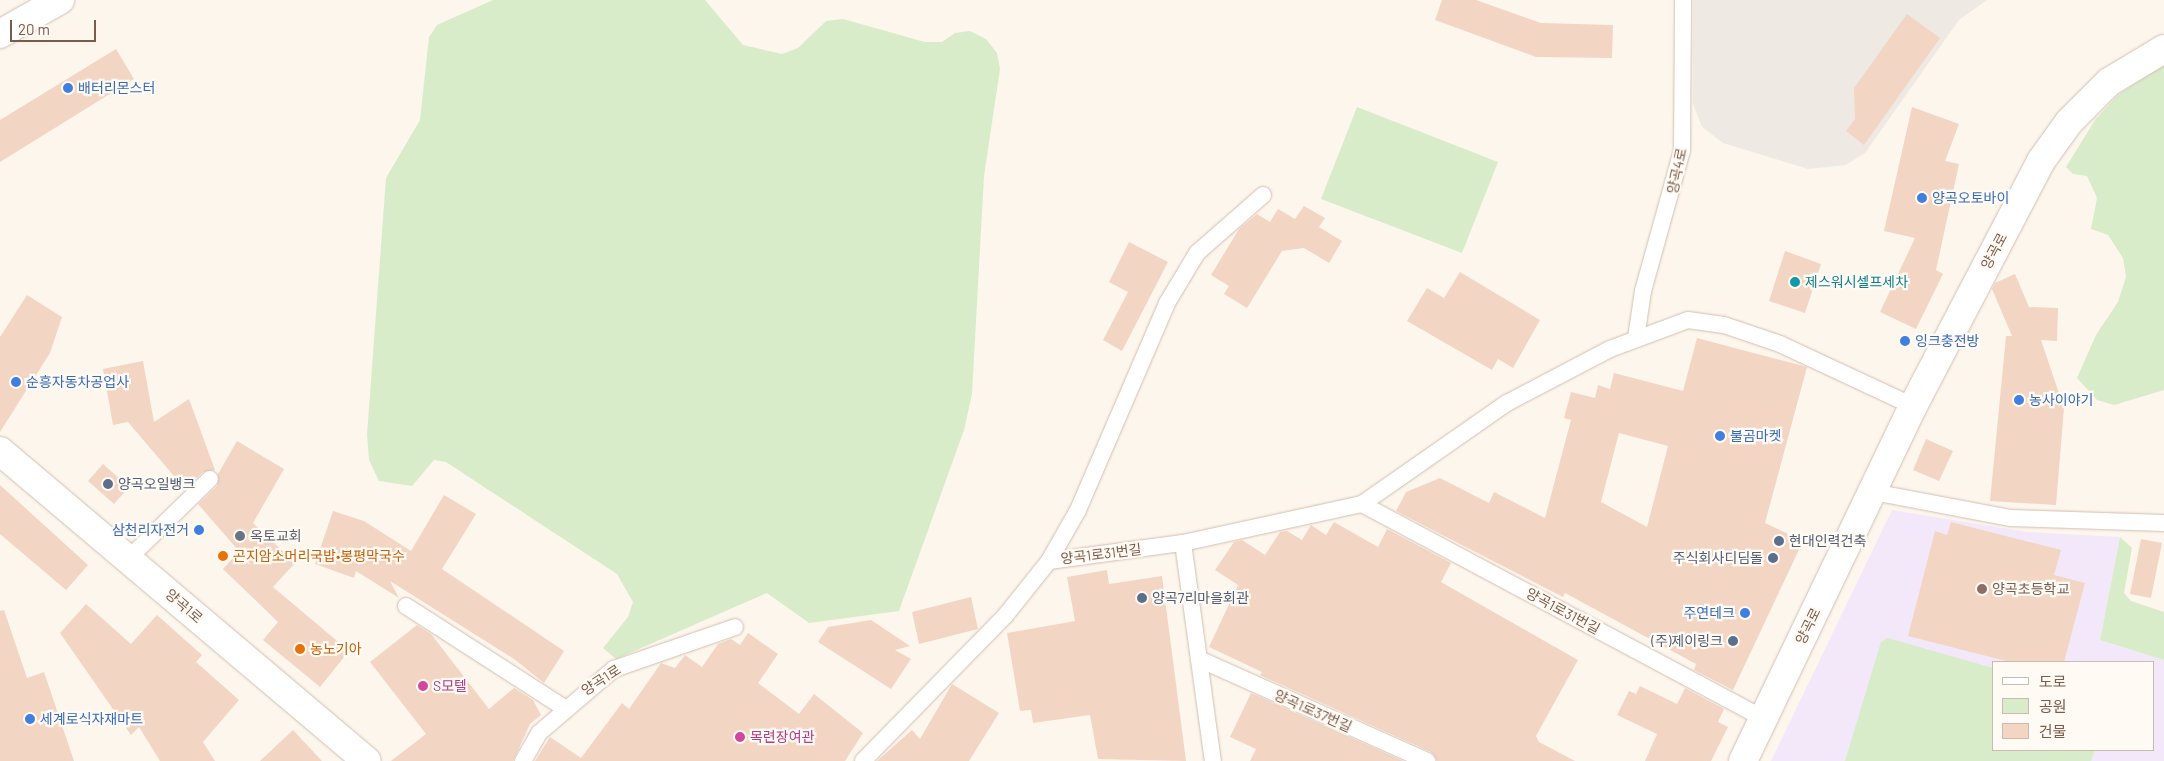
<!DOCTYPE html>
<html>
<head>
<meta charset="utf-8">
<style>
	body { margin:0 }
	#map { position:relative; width:2164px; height:761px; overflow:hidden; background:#fdf6ec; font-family:Barlow,"Noto Sans KR",sans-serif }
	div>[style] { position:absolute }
	.industrial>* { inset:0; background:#efe9e4 }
	.education>* { inset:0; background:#f3e8fa }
	.green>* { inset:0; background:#d8ecc9 }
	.building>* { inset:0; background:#f3d5c3 }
	.roads { filter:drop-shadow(0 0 1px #d1beb0) drop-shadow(0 0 1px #d1beb0) }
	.service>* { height:16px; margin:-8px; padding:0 8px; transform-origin:8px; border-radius:8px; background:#fff }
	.tertiary>* { height:28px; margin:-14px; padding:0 14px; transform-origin:14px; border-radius:14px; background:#fff }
	.secondary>* { height:28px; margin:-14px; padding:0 14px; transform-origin:14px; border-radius:14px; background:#fff }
	.dots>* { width:14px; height:14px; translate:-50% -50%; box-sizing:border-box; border:2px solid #fffaf3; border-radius:50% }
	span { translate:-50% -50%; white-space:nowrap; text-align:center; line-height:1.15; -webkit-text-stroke:4.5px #fffaf3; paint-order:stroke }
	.shop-label { font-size:14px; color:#366cbe }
	.left { translate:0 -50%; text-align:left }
	.right { translate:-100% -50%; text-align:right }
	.street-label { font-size:14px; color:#7a5c4d }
	.culture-label { font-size:14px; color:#0d838f }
	.service-label { font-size:14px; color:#4e5e75 }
	.worship-label { font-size:14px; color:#5b616d }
	.food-label { font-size:14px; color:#c56008 }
	.education-label { font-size:14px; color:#785e54 }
	.hotel-label { font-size:14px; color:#b23c85 }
	.legend { position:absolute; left:1992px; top:661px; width:162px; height:90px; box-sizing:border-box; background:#fffaf3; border:1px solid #cabbb1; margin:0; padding:6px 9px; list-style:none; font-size:15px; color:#7a5c4d }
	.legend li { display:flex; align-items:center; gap:10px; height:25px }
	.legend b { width:25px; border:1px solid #cabbb1 }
	.scale { position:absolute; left:10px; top:20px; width:86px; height:22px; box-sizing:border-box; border:2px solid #7a5c4d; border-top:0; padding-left:6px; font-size:15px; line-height:18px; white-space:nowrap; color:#7a5c4d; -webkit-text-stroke:4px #fffaf3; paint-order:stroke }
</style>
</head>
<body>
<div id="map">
	<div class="industrial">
		<div style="clip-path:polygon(1693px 0,1987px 0,1959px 20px,1865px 153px,1846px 165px,1808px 169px,1723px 143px,1702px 127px,1693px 104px)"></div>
	</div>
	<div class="education">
		<div style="clip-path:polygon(evenodd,1892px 510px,2027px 532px,2120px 537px,2100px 640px,2164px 660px,2164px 761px,1771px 761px,1892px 510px,1993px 662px,2153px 662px,2153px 750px,1993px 750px,1993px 662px)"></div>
	</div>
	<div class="green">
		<div style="clip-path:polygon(493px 0,705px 0,743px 45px,782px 54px,798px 48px,826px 21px,843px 19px,925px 42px,942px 42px,955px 33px,970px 31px,986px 39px,997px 53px,1000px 69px,984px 176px,972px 394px,964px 430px,899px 611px,809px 623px,767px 593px,616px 659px,603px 648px,628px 617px,633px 602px,617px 574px,446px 462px,434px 460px,412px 486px,379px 481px,369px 460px,367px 435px,386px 178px,420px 120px,429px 37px,437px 25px)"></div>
		<div style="clip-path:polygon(2164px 64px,2164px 390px,2114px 405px,2097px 400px,2077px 378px,2096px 335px,2118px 302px,2126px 277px,2123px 258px,2108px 235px,2091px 229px,2097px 198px,2087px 176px,2073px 174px,2066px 167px,2095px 120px,2118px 95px)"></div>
		<div style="clip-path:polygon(1357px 107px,1498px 162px,1462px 253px,1321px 199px)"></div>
		<div style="clip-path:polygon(2120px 537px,2132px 548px,2124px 593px,2131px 601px,2164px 612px,2164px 660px,2100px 640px)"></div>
		<div style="clip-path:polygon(1888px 638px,1993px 668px,1993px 750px,2095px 750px,2091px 761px,1845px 761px,1881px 642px)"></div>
	</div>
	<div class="building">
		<div style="clip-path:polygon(1442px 0,1476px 0,1541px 23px,1613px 25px,1612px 58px,1536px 57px,1435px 20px)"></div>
		<div style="clip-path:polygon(1907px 14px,1940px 38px,1864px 145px,1846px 131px,1855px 119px,1854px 88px)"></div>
		<div style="clip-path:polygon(116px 49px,134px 79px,0 162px,0 120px)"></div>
		<div style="clip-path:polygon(1912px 107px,1959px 124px,1945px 161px,1959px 164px,1936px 270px,1943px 274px,1916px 329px,1880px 312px,1915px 238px,1884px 231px)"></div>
		<div style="clip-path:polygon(1304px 206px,1325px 218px,1319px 227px,1342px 241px,1329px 263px,1304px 248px,1282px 251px,1247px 308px,1224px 294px,1229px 286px,1211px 275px,1239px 229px,1257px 214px,1270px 222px,1278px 209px,1295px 219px)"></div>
		<div style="clip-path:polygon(1129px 242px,1168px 262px,1122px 351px,1103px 340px,1128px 292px,1109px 282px)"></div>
		<div style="clip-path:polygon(1785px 251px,1821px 264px,1805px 313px,1769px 301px)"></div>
		<div style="clip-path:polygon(1460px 272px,1540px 320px,1513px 368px,1498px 359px,1492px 370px,1407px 321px,1427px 288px,1444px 298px)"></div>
		<div style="clip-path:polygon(2015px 274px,2029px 307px,2058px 308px,2057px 341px,2041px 340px,2064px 408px,2056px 505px,1990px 501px,2006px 336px,2012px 336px,1992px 289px,1995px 283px)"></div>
		<div style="clip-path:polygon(27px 295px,62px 317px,50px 353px,0 432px,0 337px)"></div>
		<div style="clip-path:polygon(evenodd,1697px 338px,1807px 367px,1765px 523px,1803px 541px,1733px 690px,1694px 670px,1696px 664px,1565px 593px,1563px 597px,1396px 511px,1406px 492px,1440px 478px,1489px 503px,1494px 492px,1545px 518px,1571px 420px,1564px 418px,1571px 392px,1595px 398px,1598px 385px,1610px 389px,1614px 373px,1683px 391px,1697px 338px,1619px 433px,1668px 446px,1647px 527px,1601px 502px,1619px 433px)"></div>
		<div style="clip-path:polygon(143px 361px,154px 422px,189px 399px,215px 470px,203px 472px,185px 489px,128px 422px,113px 425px,103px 369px)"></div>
		<div style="clip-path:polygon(1926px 439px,1953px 451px,1939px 481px,1913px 470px)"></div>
		<div style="clip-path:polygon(237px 441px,284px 469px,253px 523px,295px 563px,273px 587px,349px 651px,320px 687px,263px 640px,278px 622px,223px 569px,235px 556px,251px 565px,198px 504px,217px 486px,218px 474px)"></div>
		<div style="clip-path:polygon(103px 464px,129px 487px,114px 504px,88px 481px)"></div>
		<div style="clip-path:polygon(0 485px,88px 565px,66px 590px,0 534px)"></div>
		<div style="clip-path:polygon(444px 495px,476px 514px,442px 569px,564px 651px,544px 683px,514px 659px,390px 581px,399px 598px,356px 571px,354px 578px,315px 564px,333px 511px,364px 521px,411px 551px)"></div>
		<div style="clip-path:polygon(1334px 522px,1378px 547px,1387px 529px,1451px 563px,1441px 582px,1578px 660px,1536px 736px,1539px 742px,1575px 761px,1437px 761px,1431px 752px,1260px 675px,1262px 672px,1209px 647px,1238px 585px,1215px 570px,1234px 542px,1242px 540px,1265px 555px,1280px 532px,1287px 531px,1302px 540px,1311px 525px,1326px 535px)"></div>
		<div style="clip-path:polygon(1951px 522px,2061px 550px,2054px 575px,2085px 583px,2064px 662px,2010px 662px,1908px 636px,1935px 531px,1947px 535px)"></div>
		<div style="clip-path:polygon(2141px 539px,2162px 543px,2151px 598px,2130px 594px)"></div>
		<div style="clip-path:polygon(1107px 570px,1109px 584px,1162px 576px,1186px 761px,1098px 759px,1090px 715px,1033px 723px,1031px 710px,1020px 711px,1007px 633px,1075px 621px,1067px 577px)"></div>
		<div style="clip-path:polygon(971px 597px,978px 629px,919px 644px,912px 612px)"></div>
		<div style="clip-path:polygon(86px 604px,131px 644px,157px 615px,202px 655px,196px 662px,239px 700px,203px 742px,215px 761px,160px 761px,139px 727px,131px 735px,60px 633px)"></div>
		<div style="clip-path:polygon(4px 610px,27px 678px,44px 672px,74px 761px,0 761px,0 611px)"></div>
		<div style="clip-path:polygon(871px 620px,910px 646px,895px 650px,911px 659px,891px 689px,818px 642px,828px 627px)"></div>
		<div style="clip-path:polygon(417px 625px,431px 634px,489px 709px,514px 688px,533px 700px,541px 715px,530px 724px,513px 761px,391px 761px,426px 734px,370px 662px)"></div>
		<div style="clip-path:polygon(748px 633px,778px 654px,758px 683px,799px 714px,814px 694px,863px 733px,845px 761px,535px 761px,550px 737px,581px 758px,622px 703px,629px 709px,661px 663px,675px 668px,685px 655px,702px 667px,718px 644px,731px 639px,740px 645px)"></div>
		<div style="clip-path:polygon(952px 684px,999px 713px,969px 761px,877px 761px,912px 730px,920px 739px)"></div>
		<div style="clip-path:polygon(1640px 686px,1677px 704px,1685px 688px,1724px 709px,1718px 722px,1728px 727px,1711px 761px,1645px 761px,1657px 734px,1617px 715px,1629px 691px,1636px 694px)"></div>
		<div style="clip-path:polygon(1251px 693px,1403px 761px,1250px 761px,1256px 749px,1230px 737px)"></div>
		<div style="clip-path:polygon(293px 730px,322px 761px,260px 761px)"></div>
	</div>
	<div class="roads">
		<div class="service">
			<div style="left:1636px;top:338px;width:48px;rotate:-81.5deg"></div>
			<div style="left:1643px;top:291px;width:146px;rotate:-74.5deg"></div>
			<div style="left:1682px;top:150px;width:150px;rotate:-89.6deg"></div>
			<div style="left:1873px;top:492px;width:139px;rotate:10.7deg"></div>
			<div style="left:2010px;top:518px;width:154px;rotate:1.9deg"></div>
			<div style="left:1362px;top:504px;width:455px;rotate:28.1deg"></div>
			<div style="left:1183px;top:543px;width:220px;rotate:82.2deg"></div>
			<div style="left:129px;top:558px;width:113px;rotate:-44.3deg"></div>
			<div style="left:1049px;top:561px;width:135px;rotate:-7.7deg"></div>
			<div style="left:1183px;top:543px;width:183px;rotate:-12.3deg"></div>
			<div style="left:1362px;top:504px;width:177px;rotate:-34.9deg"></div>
			<div style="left:1507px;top:403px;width:116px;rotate:-27.7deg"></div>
			<div style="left:1610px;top:349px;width:83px;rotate:-20.4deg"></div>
			<div style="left:1688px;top:320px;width:36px;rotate:8deg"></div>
			<div style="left:1724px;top:325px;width:59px;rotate:18.7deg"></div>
			<div style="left:1780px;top:344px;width:147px;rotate:25deg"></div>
			<div style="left:406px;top:606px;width:188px;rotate:32.8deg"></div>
			<div style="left:1199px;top:659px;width:250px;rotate:24.1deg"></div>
			<div style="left:523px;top:761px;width:32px;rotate:-60deg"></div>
			<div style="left:539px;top:733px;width:99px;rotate:-40.5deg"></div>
			<div style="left:614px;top:669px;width:128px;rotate:-19.1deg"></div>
			<div style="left:863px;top:761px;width:203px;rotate:-45.6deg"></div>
			<div style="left:1005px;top:616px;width:70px;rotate:-51.3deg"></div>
			<div style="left:1049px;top:561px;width:59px;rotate:-60.4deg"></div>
			<div style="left:1078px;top:510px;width:225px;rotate:-66.7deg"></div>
			<div style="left:1167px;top:303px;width:58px;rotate:-59deg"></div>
			<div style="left:1197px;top:253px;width:88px;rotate:-41.3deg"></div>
		</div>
		<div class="tertiary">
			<div style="left:0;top:451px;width:480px;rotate:40.2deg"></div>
			<div style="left:1743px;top:761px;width:394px;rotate:-64.4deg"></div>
			<div style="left:1913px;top:406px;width:276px;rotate:-62.4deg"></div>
			<div style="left:2041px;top:161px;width:48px;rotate:-54.3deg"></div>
			<div style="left:2069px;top:122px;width:57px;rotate:-45deg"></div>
			<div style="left:2109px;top:82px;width:64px;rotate:-31deg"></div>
		</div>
		<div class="secondary">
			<div style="left:0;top:34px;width:69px;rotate:-29.5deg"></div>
		</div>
	</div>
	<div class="dots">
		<div style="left:68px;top:88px;background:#3f7fe0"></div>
		<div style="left:1922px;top:198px;background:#3f7fe0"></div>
		<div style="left:1795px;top:282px;background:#0f9aa8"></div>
		<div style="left:1905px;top:341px;background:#3f7fe0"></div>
		<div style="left:16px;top:382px;background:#3f7fe0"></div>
		<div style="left:2019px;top:400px;background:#3f7fe0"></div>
		<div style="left:1720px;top:436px;background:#3f7fe0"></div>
		<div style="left:108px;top:484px;background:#5c6f8a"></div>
		<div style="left:199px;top:530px;background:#3f7fe0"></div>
		<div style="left:240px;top:536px;background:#6b7280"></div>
		<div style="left:1779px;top:541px;background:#5c6f8a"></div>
		<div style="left:223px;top:556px;background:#e8710a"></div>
		<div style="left:1773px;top:558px;background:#5c6f8a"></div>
		<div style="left:1982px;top:589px;background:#8d6e63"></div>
		<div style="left:1142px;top:598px;background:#5c6f8a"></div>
		<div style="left:1745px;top:613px;background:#3f7fe0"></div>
		<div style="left:1733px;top:641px;background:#5c6f8a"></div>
		<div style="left:300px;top:649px;background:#e8710a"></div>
		<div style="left:423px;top:686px;background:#d1479c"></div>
		<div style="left:30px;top:719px;background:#3f7fe0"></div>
		<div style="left:740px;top:737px;background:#d1479c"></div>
	</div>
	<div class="shop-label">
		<span class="left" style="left:78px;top:88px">배터리몬스터</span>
		<span class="left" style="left:1932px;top:198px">양곡오토바이</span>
		<span class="left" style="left:1915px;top:341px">잉크충전방</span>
		<span class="left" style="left:26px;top:382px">순흥자동차공업사</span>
		<span class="left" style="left:2029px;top:400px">농사이야기</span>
		<span class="left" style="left:1730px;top:436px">불곰마켓</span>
		<span class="right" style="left:189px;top:530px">삼천리자전거</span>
		<span class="right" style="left:1735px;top:613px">주연테크</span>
		<span class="left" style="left:40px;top:719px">세계로식자재마트</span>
	</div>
	<div class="street-label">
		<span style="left:1677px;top:171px;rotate:-78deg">양곡4로</span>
		<span style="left:1994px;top:251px;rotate:-62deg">양곡로</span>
		<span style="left:1101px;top:554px;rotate:-7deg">양곡1로31번길</span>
		<span style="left:184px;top:606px;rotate:41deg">양곡1로</span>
		<span style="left:1563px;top:611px;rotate:28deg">양곡1로31번길</span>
		<span style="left:1808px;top:626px;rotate:-64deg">양곡로</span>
		<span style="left:601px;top:680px;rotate:-33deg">양곡1로</span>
		<span style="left:1313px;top:711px;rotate:24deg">양곡1로37번길</span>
	</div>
	<div class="culture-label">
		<span class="left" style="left:1805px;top:282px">제스워시셀프세차</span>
	</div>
	<div class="service-label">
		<span class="left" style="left:118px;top:484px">양곡오일뱅크</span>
		<span class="left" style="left:1789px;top:541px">현대인력건축</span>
		<span class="right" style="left:1763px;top:558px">주식회사디딤돌</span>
		<span class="left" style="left:1152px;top:598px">양곡7리마을회관</span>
		<span class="right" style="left:1723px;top:641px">(주)제이링크</span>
	</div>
	<div class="worship-label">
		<span class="left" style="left:250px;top:536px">옥토교회</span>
	</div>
	<div class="food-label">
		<span class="left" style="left:233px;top:556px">곤지암소머리국밥•봉평막국수</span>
		<span class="left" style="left:310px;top:649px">농노기아</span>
	</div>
	<div class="education-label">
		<span class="left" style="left:1992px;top:589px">양곡초등학교</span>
	</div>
	<div class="hotel-label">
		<span class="left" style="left:433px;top:686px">S모텔</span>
		<span class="left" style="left:750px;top:737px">목련장여관</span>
	</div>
	<ul class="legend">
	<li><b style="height:6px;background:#fff"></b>도로</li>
	<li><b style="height:14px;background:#d8ecc9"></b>공원</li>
	<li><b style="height:14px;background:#f3d5c3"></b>건물</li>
	</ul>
	<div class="scale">20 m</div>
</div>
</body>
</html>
